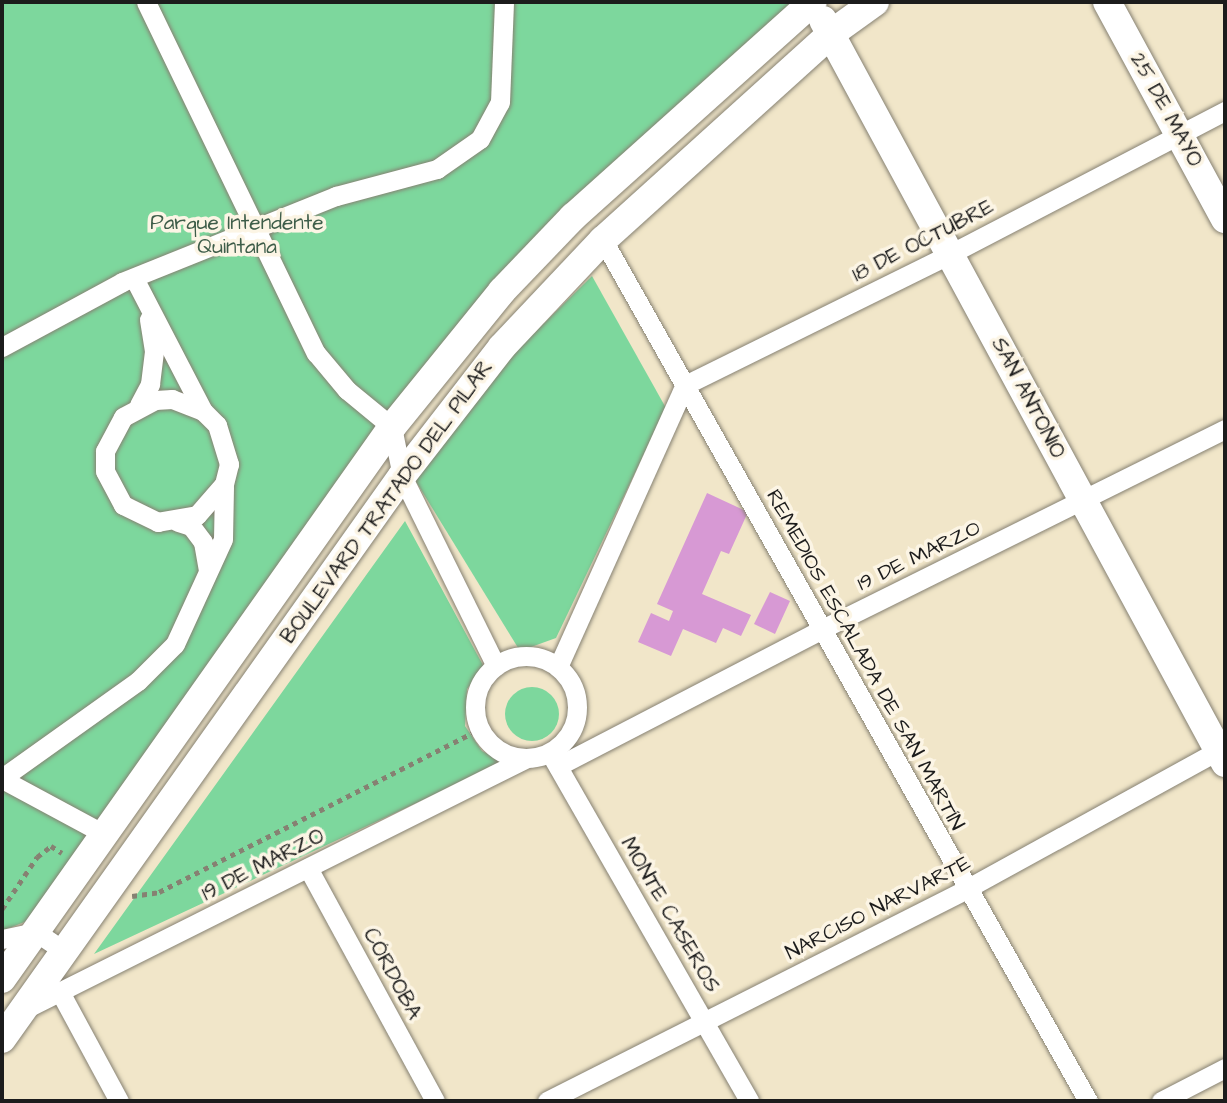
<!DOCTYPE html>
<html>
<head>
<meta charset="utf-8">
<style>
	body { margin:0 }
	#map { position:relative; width:1227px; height:1103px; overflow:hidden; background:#f1e6c9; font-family:"Architects Daughter",sans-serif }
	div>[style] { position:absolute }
	.green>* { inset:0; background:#7dd79d }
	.round { border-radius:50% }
	.building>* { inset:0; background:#d799d4 }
	.path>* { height:4.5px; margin-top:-2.25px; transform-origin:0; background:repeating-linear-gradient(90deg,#868172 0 5px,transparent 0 10px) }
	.roads { filter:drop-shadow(0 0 2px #868172) drop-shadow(0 0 2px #868172) }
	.street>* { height:19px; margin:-9.5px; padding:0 9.5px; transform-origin:9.5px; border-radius:9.5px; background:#fff }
	.street>.ring { margin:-9.5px; padding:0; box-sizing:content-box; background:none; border:19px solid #fff; border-radius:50% }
	.secondary>* { height:28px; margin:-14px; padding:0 14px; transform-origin:14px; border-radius:14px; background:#fff }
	span { translate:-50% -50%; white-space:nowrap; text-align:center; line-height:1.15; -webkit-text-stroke:7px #fcf5e5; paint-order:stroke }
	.street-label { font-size:21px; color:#1c1c1c }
	.park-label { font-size:21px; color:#3e5d49 }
	.frame { position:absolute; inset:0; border:4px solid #1c1c1c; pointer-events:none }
</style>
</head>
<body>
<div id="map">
	<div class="green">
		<div style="clip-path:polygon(2px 2px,797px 2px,567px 204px,27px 921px,2px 931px)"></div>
		<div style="clip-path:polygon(592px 276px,666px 408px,556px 638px,520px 651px,415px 480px,516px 351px)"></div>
		<div style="clip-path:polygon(405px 521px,484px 667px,467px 689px,465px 726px,482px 751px,504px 762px,94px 954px)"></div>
		<div class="round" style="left:505px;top:687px;width:54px;height:54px"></div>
	</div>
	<div class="building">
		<div style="clip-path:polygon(707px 493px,748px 512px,729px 554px,721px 551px,702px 594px,751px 615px,741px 636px,723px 628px,716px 643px,683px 629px,671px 656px,638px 642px,651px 613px,669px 621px,673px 611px,657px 604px)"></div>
		<div style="clip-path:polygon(770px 592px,790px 601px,775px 634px,754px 624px)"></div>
	</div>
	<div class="path">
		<div style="left:132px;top:896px;width:27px;rotate:-8deg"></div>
		<div style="left:159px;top:892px;width:360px;rotate:-26.9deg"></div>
		<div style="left:2px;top:909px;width:63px;rotate:-56.1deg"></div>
		<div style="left:37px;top:857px;width:18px;rotate:-38deg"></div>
		<div style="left:51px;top:846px;width:13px;rotate:32deg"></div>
	</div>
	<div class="roads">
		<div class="street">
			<div style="left:146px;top:2px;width:390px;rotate:64.2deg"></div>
			<div style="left:316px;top:353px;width:48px;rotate:50deg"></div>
			<div style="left:347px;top:390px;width:58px;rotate:39.4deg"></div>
			<div style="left:392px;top:427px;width:50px;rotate:78.5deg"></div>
			<div style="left:402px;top:476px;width:212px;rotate:63.7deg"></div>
			<div style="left:603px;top:240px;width:988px;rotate:60.61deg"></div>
			<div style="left:134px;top:278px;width:150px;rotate:62.6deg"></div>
			<div style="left:203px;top:411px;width:20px;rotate:45deg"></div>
			<div style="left:217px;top:425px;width:41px;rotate:72.9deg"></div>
			<div style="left:229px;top:464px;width:21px;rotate:104deg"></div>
			<div style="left:224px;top:484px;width:41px;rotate:131.1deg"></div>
			<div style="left:197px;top:515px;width:40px;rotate:170deg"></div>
			<div style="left:158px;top:522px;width:39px;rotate:-154deg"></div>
			<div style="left:123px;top:505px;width:38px;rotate:-118deg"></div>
			<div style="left:105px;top:471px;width:20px;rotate:-90deg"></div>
			<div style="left:105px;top:451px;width:38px;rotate:-62deg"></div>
			<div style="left:123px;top:417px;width:36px;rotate:-28deg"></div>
			<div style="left:155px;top:400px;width:17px;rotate:-3deg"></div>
			<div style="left:172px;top:399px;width:33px;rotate:21deg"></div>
			<div style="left:2px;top:347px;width:136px;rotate:-28.4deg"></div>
			<div style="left:122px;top:282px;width:231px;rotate:-21.9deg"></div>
			<div style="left:336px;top:196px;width:105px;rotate:-15deg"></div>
			<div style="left:437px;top:169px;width:52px;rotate:-34.9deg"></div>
			<div style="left:480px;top:139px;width:42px;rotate:-61.6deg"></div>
			<div style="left:500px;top:102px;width:100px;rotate:-87.7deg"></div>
			<div style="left:139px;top:405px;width:24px;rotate:-62deg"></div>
			<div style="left:150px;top:384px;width:33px;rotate:-83deg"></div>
			<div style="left:154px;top:351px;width:32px;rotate:-99deg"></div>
			<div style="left:178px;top:522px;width:14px;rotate:17deg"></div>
			<div style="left:191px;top:526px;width:20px;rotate:53deg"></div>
			<div style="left:203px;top:542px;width:29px;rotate:80deg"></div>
			<div class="ring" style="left:475px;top:656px;width:83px;height:83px"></div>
			<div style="left:558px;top:667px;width:309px;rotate:-65.8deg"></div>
			<div style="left:685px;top:385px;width:296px;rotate:-26.3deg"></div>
			<div style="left:950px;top:254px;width:310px;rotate:-27.5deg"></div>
			<div style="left:550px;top:753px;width:401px;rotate:60.2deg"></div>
			<div style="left:558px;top:766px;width:297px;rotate:-27.4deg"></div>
			<div style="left:822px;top:629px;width:450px;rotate:-26.4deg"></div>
			<div style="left:2px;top:778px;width:167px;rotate:-35.5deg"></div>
			<div style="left:138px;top:681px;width:52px;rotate:-45deg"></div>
			<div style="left:175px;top:644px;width:115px;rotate:-65.4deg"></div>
			<div style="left:223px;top:539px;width:52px;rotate:-88.9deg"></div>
			<div style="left:2px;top:779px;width:116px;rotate:28.3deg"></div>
			<div style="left:308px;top:868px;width:265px;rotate:61.4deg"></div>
			<div style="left:2px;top:939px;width:35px;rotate:-12deg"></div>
			<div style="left:36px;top:932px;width:34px;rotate:34deg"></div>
			<div style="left:60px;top:992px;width:124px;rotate:61.6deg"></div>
			<div style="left:25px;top:1009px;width:559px;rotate:-26.57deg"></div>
			<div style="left:547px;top:1101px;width:472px;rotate:-26.8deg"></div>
			<div style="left:968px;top:888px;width:293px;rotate:-28.8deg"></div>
			<div style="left:1161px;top:1101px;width:72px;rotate:-27.3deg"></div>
		</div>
		<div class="secondary">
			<div style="left:1107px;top:2px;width:247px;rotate:61.5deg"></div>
			<div style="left:823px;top:20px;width:845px;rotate:61.58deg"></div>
			<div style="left:2px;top:979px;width:676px;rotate:-54.76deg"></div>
			<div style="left:392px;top:427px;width:175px;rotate:-51deg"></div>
			<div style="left:502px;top:291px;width:103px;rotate:-46.2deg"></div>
			<div style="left:573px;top:217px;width:322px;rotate:-41.9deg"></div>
			<div style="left:2px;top:1039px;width:691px;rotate:-54.61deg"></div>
			<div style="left:402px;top:476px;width:163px;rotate:-52.2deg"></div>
			<div style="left:502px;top:347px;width:147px;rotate:-46.7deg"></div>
			<div style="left:603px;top:240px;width:309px;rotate:-42.1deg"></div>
			<div style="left:832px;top:33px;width:53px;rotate:-35.8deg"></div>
		</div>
	</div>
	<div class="street-label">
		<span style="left:1166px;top:110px;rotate:61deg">25 DE MAYO</span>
		<span style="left:923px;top:241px;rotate:-27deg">18 DE OCTUBRE</span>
		<span style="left:1028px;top:398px;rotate:62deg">SAN ANTONIO</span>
		<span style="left:387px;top:502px;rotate:-54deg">BOULEVARD TRATADO DEL PILAR</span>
		<span style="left:919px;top:556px;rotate:-26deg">19 DE MARZO</span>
		<span style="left:865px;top:660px;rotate:61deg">REMEDIOS ESCALADA DE SAN MARTÍN</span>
		<span style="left:263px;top:865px;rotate:-27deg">19 DE MARZO</span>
		<span style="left:878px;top:908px;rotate:-27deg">NARCISO NARVARTE</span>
		<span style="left:670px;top:915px;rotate:60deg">MONTE CASEROS</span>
		<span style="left:392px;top:974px;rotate:62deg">CÓRDOBA</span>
	</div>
	<div class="park-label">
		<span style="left:237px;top:235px">Parque Intendente<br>Quintana</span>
	</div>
	<div class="frame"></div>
</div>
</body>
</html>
